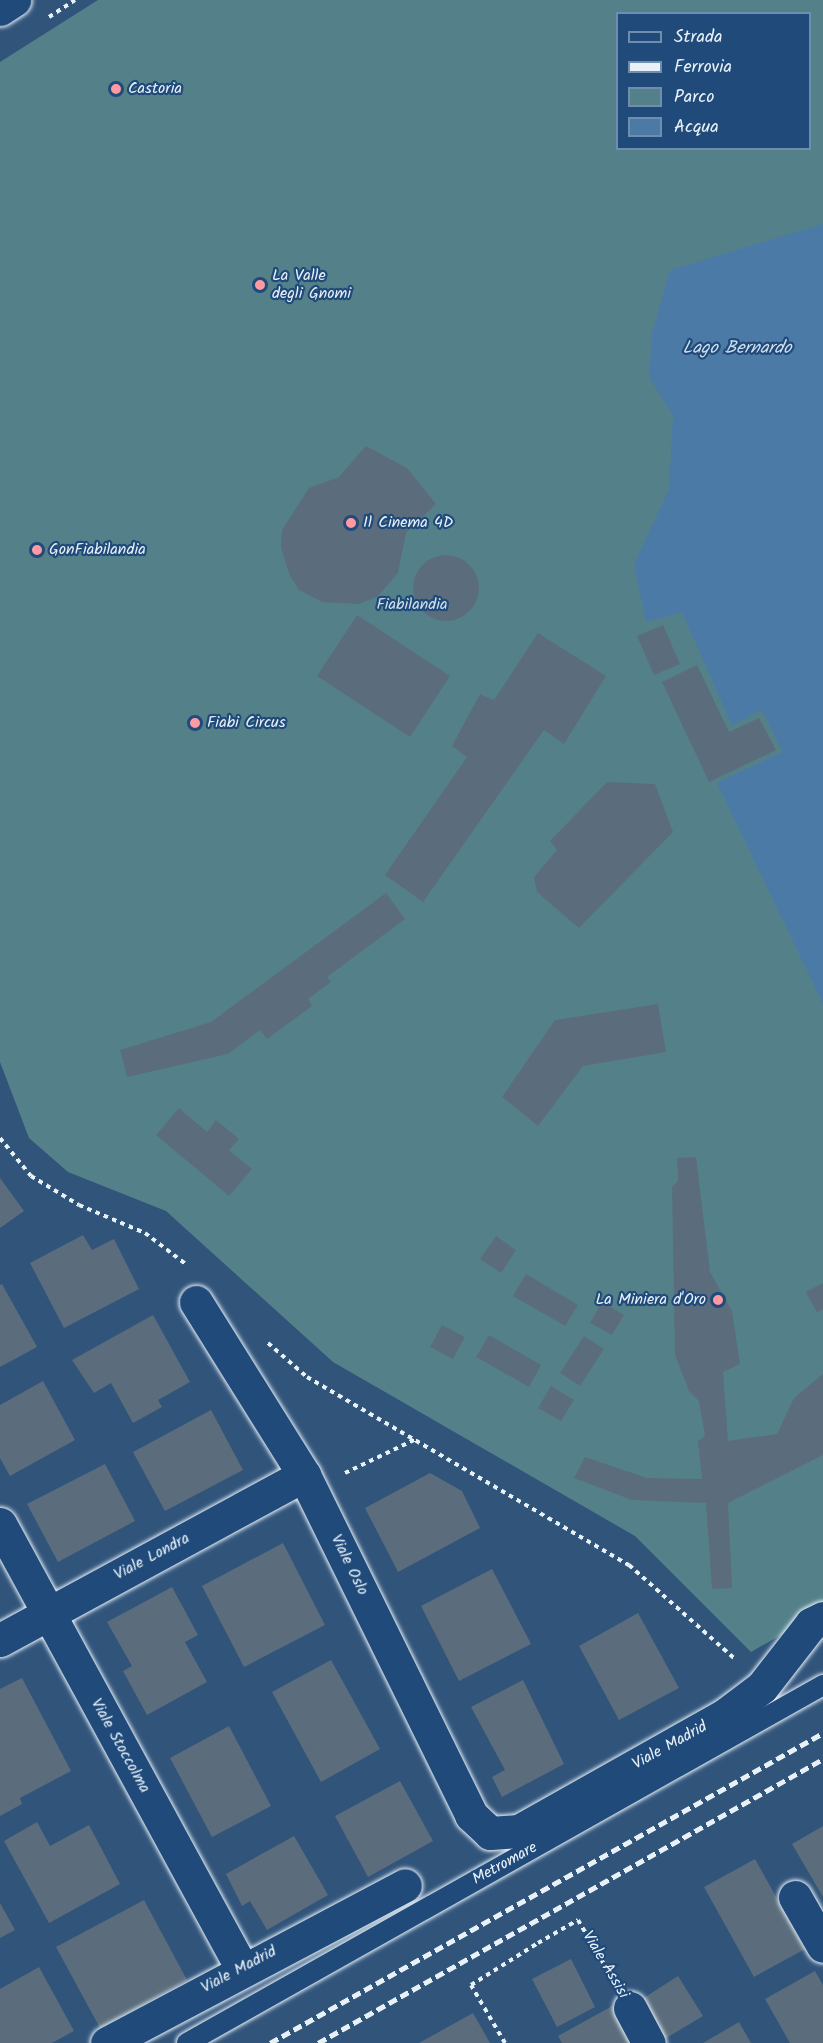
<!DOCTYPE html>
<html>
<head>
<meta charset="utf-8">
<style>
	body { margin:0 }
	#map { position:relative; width:823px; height:2043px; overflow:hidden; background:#31547b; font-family:Kalam,sans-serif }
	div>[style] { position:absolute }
	.green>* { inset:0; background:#548189 }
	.water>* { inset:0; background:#4b7aa7 }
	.building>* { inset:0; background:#5b6d7c }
	.round { border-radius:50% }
	.path>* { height:4px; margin-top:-2px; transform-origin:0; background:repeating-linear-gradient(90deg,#e8f1f8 0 4.5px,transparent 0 9px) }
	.roads { filter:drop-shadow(0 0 2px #e8f1f8) drop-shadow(0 0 2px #e8f1f8) }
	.service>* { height:20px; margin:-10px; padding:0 10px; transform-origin:10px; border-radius:10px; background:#1f4a7a }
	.minor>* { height:33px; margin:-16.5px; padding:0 16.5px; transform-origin:16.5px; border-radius:16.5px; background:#1f4a7a }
	.secondary>* { height:33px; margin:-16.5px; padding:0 16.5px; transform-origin:16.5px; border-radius:16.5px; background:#1f4a7a }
	.rail>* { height:4.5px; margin-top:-2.25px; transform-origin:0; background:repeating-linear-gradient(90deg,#e8f1f8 0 9px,transparent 0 13.5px) }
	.dots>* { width:16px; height:16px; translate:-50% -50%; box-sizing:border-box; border:3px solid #1f4a7a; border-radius:50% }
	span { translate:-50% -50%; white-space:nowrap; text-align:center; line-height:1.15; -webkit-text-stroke:4.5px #1f4a7a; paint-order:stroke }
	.poi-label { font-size:16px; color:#e8f1f8 }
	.left { translate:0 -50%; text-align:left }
	.right { translate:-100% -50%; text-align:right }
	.park-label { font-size:16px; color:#d2e0e7 }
	.street-label { font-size:16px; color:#e8f1f8 }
	.water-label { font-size:18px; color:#d0dfec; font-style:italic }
	.legend { position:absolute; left:616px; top:12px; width:195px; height:138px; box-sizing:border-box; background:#1f4a7a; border:2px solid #6f8dac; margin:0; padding:8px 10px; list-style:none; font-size:18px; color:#e8f1f8 }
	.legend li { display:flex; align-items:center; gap:12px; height:30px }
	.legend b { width:30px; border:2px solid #6f8dac }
</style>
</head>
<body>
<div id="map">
	<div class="green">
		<div style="clip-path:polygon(evenodd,98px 0,823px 0,823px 1611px,751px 1652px,635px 1536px,333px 1362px,166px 1211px,68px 1172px,29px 1138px,0 1062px,0 62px,98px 0,618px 14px,810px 14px,810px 148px,618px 148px,618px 14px)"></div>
	</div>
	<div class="water">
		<div style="clip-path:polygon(823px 224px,823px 1004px,717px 783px,783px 752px,762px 710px,732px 725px,682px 612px,646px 622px,634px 565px,669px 489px,673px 416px,649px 377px,652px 334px,670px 270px)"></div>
	</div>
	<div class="building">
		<div style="clip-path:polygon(366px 446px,407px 468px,436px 504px,406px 533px,398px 573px,377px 597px,359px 604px,322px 602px,299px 590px,290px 576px,281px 548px,282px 530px,309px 488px,339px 477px)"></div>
		<div class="round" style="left:413px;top:555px;width:66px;height:66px"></div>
		<div style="clip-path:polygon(357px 615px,450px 676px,410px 737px,317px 676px)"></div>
		<div style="clip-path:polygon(663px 625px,680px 664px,654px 675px,637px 636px)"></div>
		<div style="clip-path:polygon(538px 633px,606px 676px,564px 744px,544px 730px,423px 902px,385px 875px,467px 757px,452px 746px,480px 694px,494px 700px)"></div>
		<div style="clip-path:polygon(697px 665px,729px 732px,759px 718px,776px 750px,709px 782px,662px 682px)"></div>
		<div style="clip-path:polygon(607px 782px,655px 784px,673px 832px,579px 928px,537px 892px,534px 877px,557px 850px,550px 841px)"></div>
		<div style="clip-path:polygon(386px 893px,405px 919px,327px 977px,331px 982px,308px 999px,312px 1006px,267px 1039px,260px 1030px,228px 1054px,127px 1077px,120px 1050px,211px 1022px)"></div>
		<div style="clip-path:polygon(658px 1004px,666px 1052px,583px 1066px,538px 1126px,502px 1097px,555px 1020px)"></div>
		<div style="clip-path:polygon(179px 1108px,207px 1132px,216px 1120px,239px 1139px,229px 1150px,252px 1169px,229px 1196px,156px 1135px)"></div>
		<div style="clip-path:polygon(696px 1157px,710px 1272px,732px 1311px,740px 1364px,723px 1372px,728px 1441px,777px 1434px,794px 1398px,823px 1374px,823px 1455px,728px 1503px,732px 1588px,712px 1589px,706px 1503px,632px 1500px,574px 1478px,585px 1457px,647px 1478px,702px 1479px,698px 1441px,705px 1436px,699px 1401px,689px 1391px,675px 1355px,672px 1187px,678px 1181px,677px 1158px)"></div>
		<div style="clip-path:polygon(0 1178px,24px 1211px,0 1228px)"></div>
		<div style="clip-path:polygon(83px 1235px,92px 1250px,114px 1239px,139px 1289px,64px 1328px,30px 1263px)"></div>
		<div style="clip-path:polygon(496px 1236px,516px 1250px,501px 1273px,480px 1259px)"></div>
		<div style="clip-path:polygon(526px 1274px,578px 1305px,565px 1326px,513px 1296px)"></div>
		<div style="clip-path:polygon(823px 1283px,823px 1309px,817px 1313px,806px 1292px)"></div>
		<div style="clip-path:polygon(2px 1284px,37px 1347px,0 1367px,0 1285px)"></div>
		<div style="clip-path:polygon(602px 1302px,624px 1315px,612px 1335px,590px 1323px)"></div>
		<div style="clip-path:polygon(153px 1315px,190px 1382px,158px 1400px,162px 1407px,133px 1423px,111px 1383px,94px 1393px,72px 1360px)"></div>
		<div style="clip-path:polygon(442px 1325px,465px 1337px,453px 1359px,430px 1347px)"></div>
		<div style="clip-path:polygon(489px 1335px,541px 1365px,529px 1387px,476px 1357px)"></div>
		<div style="clip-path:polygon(584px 1336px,604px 1349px,580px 1386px,560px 1373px)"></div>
		<div style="clip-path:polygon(43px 1381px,75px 1440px,10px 1476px,0 1458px,0 1405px)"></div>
		<div style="clip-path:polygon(551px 1386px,574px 1400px,561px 1421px,538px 1408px)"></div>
		<div style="clip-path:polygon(211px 1410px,243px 1470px,165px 1511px,133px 1452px)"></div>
		<div style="clip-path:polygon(105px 1464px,135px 1521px,58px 1562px,27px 1504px)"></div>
		<div style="clip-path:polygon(430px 1473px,462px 1491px,480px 1528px,398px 1572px,365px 1508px)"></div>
		<div style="clip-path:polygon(283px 1543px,325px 1625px,244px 1667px,202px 1586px)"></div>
		<div style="clip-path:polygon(492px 1569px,531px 1644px,459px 1681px,421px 1606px)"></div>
		<div style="clip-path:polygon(172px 1587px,198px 1635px,185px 1642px,207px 1682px,147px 1715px,123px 1671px,132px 1666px,107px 1622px)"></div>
		<div style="clip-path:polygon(638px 1613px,679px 1688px,619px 1720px,579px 1646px)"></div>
		<div style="clip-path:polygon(331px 1660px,380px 1749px,321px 1782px,272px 1692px)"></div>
		<div style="clip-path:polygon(22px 1678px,71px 1771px,20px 1798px,22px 1804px,0 1816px,0 1689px)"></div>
		<div style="clip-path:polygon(523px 1680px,564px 1764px,502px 1797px,492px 1777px,505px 1770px,471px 1707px)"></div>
		<div style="clip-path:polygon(229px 1726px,271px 1806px,212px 1837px,170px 1758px)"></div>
		<div style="clip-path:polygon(400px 1781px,433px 1841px,368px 1877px,335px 1816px)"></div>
		<div style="clip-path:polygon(37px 1822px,50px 1846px,89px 1825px,120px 1884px,49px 1923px,4px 1841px)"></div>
		<div style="clip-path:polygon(823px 1826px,823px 1897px,792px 1844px)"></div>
		<div style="clip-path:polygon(294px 1836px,328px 1895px,267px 1930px,250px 1901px,242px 1906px,226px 1874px)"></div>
		<div style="clip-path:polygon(755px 1859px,805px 1949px,754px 1977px,704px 1887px)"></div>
		<div style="clip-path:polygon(144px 1900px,187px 1980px,100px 2028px,56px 1947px)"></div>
		<div style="clip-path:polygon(0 1903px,15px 1930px,0 1938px)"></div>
		<div style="clip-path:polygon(571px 1959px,595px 2007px,557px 2027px,532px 1979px)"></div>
		<div style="clip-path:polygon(39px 1967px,74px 2031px,52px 2043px,0 2043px,0 1989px)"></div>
		<div style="clip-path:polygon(815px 1971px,823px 1985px,823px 2043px,790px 2043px,765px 1999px)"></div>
		<div style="clip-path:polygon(678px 1976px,703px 2016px,663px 2040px,639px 2001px)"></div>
		<div style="clip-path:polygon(614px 2005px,633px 2043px,562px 2043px,558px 2036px)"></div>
		<div style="clip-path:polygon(473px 2013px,490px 2043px,419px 2043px)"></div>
		<div style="clip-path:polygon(739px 2022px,751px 2043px,703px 2043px)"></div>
	</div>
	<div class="path">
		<div style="left:49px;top:17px;width:31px;rotate:-33deg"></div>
		<div style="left:0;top:1138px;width:49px;rotate:50.8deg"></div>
		<div style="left:31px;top:1176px;width:56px;rotate:31.1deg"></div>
		<div style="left:79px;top:1205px;width:72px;rotate:23deg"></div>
		<div style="left:145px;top:1233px;width:53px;rotate:37.3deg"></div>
		<div style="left:268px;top:1343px;width:52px;rotate:41.1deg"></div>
		<div style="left:307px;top:1377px;width:373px;rotate:30.3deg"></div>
		<div style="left:629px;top:1565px;width:144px;rotate:41.6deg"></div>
		<div style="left:345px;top:1473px;width:79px;rotate:-25.6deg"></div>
		<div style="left:505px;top:2043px;width:67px;rotate:-120.4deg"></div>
		<div style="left:471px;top:1985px;width:79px;rotate:-32.1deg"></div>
		<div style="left:538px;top:1943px;width:46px;rotate:-29.9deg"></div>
		<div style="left:578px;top:1920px;width:65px;rotate:59.5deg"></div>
	</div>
	<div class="roads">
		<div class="service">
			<div style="left:187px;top:2043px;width:730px;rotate:-29.37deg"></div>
		</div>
		<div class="minor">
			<div style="left:196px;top:1302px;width:204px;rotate:58deg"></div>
			<div style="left:304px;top:1475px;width:379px;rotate:63.8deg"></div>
			<div style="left:471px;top:1815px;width:26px;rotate:43deg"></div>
			<div style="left:490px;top:1833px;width:29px;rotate:-4deg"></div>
			<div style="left:519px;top:1831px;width:236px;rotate:-29.4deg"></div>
			<div style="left:725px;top:1715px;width:46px;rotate:-37.1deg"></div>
			<div style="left:762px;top:1687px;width:80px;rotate:-52.1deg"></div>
			<div style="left:811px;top:1624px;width:13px;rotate:-27deg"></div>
			<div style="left:0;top:1524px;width:504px;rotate:61.45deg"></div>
			<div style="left:0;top:1640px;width:346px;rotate:-28.5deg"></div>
			<div style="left:795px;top:1897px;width:56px;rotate:60.3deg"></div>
			<div style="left:630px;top:2008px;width:40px;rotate:62deg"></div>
			<div style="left:107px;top:2043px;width:337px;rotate:-27.9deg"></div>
		</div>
		<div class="secondary">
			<div style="left:0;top:9px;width:17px;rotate:-33deg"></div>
		</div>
	</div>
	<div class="rail">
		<div style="left:270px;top:2043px;width:634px;rotate:-29.27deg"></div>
		<div style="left:318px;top:2043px;width:579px;rotate:-29.35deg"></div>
	</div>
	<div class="dots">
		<div style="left:116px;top:89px;background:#ff9aa2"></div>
		<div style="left:260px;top:285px;background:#ff9aa2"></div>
		<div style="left:351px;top:523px;background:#ff9aa2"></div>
		<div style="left:37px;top:550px;background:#ff9aa2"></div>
		<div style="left:195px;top:723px;background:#ff9aa2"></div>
		<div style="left:718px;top:1300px;background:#ff9aa2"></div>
	</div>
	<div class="poi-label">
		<span class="left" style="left:128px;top:89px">Castoria</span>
		<span class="left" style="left:272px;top:285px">La Valle<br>degli Gnomi</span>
		<span class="left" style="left:363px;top:523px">Il Cinema 4D</span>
		<span class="left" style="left:49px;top:550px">GonFiabilandia</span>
		<span class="left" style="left:207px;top:723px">Fiabi Circus</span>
		<span class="right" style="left:706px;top:1300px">La Miniera d'Oro</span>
	</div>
	<div class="park-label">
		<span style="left:412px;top:605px">Fiabilandia</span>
	</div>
	<div class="street-label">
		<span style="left:152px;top:1557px;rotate:-28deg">Viale Londra</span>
		<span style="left:349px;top:1565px;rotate:64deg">Viale Oslo</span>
		<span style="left:120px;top:1746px;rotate:61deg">Viale Stoccolma</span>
		<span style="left:670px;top:1746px;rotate:-29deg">Viale Madrid</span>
		<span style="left:505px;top:1864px;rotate:-29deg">Metromare</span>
		<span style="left:605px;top:1965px;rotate:59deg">Viale Assisi</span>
		<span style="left:239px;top:1970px;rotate:-28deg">Viale Madrid</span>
	</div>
	<div class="water-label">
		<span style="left:737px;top:349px">Lago Bernardo</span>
	</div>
	<ul class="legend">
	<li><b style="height:8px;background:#1f4a7a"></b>Strada</li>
	<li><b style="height:8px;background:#e8f1f8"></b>Ferrovia</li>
	<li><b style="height:16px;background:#548189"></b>Parco</li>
	<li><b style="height:16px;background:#4b7aa7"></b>Acqua</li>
	</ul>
</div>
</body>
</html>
